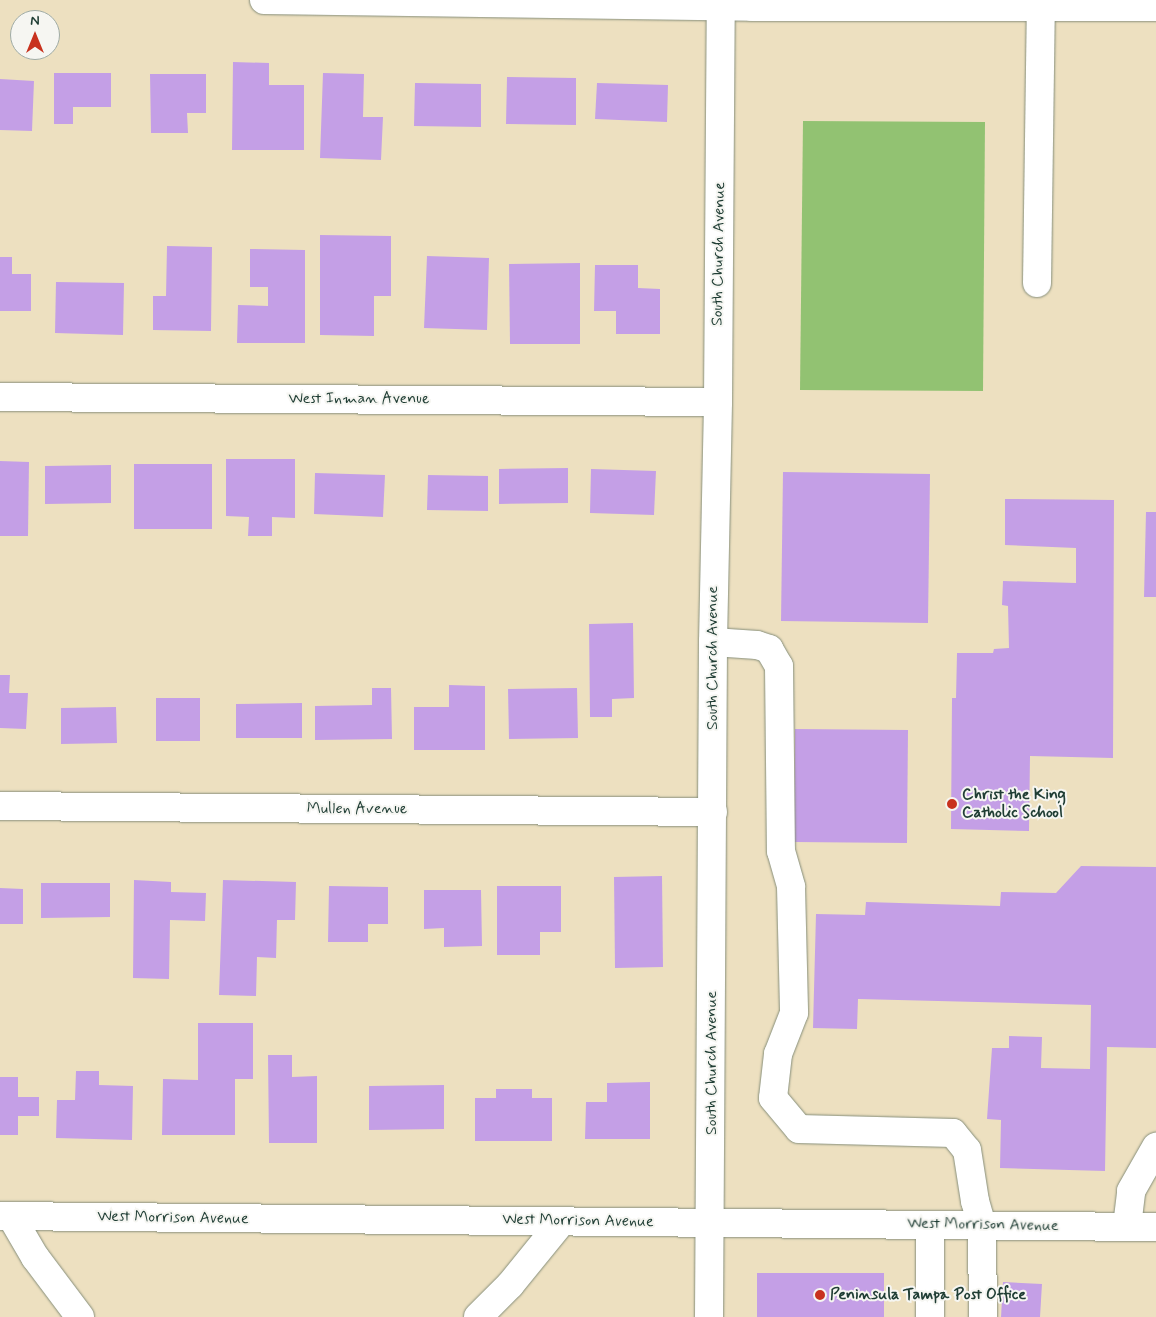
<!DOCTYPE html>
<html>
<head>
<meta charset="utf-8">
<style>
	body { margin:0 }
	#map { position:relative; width:1156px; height:1317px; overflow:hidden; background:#ede0c0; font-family:Mynerve,sans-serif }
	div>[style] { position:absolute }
	.green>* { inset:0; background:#92c272 }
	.building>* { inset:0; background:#c49fe6 }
	.roads { filter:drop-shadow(0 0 1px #868e7a) drop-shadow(0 0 1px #868e7a) }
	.minor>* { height:28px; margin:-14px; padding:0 14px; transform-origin:14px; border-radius:14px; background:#fff }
	.dots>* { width:14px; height:14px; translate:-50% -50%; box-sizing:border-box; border:2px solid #f6f6f2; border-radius:50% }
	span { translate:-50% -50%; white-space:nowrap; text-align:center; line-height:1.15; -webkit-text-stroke:4px #f6f6f2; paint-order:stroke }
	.street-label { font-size:16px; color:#1f3d34 }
	.poi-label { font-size:16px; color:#1f3d34; font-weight:700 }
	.left { translate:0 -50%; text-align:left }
	.north { position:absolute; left:10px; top:10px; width:50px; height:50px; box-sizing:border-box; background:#f6f6f2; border:1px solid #a0aca6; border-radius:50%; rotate:0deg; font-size:14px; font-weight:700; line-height:20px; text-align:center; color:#1f3d34 }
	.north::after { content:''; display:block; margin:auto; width:18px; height:22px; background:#c8321e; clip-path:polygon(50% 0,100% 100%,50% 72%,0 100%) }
</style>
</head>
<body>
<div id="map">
	<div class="green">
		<div style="clip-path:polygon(803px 121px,985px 122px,983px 391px,800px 390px)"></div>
	</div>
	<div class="building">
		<div style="clip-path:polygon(233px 62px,269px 63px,269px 85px,304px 85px,304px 150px,232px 150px)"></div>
		<div style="clip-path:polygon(54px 73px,111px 73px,111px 107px,73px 107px,73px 124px,54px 124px)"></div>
		<div style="clip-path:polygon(323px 73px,364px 74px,363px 117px,383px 117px,381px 160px,320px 158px)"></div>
		<div style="clip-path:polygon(150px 74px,206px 74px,206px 113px,187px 113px,188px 133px,151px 133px)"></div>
		<div style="clip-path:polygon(507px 77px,576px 78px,576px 125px,506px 124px)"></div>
		<div style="clip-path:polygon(0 79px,34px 81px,32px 131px,0 130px)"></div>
		<div style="clip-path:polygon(415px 83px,481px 84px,481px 127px,414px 126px)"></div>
		<div style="clip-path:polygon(597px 83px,668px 85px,667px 122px,595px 119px)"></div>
		<div style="clip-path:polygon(320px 235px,391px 236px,391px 296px,374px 296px,374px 336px,320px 335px)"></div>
		<div style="clip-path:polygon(167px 246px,212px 247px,211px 331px,153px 330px,153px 296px,166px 296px)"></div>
		<div style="clip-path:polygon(250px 249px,305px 250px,305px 343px,237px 343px,238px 305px,268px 306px,268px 287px,250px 287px)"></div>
		<div style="clip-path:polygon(427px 256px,489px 258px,487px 330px,424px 328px)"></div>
		<div style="clip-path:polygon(0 257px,12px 257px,12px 274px,31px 274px,31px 311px,0 311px)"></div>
		<div style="clip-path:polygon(580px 263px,580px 344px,510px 344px,509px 264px)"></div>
		<div style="clip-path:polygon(595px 265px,638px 265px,638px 288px,660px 289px,660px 334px,616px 334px,616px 311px,594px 311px)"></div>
		<div style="clip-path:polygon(56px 282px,124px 283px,123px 335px,55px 333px)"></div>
		<div style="clip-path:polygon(226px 459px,295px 459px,295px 518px,272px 517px,272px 536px,248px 536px,249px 517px,226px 516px)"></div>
		<div style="clip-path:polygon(0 461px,29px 462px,28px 536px,0 536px)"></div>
		<div style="clip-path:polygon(134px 464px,212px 464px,212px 529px,134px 529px)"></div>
		<div style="clip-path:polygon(111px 465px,111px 503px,45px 504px,45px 466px)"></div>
		<div style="clip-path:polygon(568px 468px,568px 503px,499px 504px,499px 469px)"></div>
		<div style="clip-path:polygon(591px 469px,656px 471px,654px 515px,590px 513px)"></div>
		<div style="clip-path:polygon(783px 472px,930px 474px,928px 623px,781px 621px)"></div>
		<div style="clip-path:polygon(315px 473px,385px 475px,383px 517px,314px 514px)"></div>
		<div style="clip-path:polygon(428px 475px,488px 476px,488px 511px,427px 510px)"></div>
		<div style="clip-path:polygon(1005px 499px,1114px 500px,1113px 758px,1030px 756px,1029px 831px,951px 829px,952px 698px,956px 698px,957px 653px,993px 653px,994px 649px,1009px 648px,1008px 606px,1002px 605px,1003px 581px,1076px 583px,1076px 548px,1005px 545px)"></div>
		<div style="clip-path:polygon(1146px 512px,1156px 512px,1156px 597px,1144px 597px)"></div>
		<div style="clip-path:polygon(633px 623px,634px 698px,612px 699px,612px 717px,590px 717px,589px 624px)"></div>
		<div style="clip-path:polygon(0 675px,10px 675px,9px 693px,28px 693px,26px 729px,0 728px)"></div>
		<div style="clip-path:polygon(449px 685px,485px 686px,485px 750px,414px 750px,414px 707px,449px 707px)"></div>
		<div style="clip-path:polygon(372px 688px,391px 688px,392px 739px,315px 740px,315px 706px,372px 705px)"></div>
		<div style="clip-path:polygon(577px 688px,578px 738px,509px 739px,508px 689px)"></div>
		<div style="clip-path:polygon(156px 698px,200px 698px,200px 741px,156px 741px)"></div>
		<div style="clip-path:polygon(302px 703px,302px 738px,236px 738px,236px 704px)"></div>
		<div style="clip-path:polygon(116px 707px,117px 743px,61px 744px,61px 708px)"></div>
		<div style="clip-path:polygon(795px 729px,908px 730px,907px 843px,794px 842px)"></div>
		<div style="clip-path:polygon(1081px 866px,1156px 867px,1156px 1048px,1107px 1047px,1105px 1171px,1000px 1168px,1001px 1120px,987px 1119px,992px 1048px,1009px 1048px,1009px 1036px,1042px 1037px,1041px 1068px,1090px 1069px,1091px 1005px,858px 999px,857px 1029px,813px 1028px,816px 914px,865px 915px,866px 902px,1000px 906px,1001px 892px,1056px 893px)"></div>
		<div style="clip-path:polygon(662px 876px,663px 967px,615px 968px,614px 877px)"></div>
		<div style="clip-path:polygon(134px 880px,171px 882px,171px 892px,206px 893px,205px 921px,170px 920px,169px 979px,133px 978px)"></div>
		<div style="clip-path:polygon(223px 880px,296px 882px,295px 920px,277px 920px,276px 958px,257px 957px,256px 996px,219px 995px)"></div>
		<div style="clip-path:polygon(41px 883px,110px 883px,110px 917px,41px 918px)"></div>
		<div style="clip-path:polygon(329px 886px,388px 887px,388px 924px,368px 924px,368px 942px,328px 942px)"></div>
		<div style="clip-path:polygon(497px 886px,561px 886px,561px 932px,540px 932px,540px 955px,497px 955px)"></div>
		<div style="clip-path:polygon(0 888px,23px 889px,23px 924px,0 924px)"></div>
		<div style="clip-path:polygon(424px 890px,481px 890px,482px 946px,444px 947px,444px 928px,424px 929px)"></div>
		<div style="clip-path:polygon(198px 1023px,253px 1023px,253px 1079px,235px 1079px,235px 1135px,162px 1135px,163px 1079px,198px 1080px)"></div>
		<div style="clip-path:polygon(268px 1055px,292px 1055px,292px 1077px,317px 1076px,317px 1143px,269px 1143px)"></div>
		<div style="clip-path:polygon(76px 1071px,99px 1071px,99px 1085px,133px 1086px,132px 1140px,56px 1138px,57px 1100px,75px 1100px)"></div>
		<div style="clip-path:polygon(0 1077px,18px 1077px,18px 1097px,39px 1097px,39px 1116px,18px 1116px,18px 1135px,0 1135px)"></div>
		<div style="clip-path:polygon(650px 1082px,650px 1139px,585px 1139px,586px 1102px,607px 1102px,607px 1083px)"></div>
		<div style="clip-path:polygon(444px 1085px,444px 1129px,369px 1130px,369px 1086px)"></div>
		<div style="clip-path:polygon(496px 1089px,532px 1089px,532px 1098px,552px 1098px,552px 1141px,475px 1141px,475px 1098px,496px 1098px)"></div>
		<div style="clip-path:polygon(757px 1273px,884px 1273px,884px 1317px,757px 1317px)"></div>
		<div style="clip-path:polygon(1003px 1282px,1042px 1284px,1040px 1317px,1001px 1317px)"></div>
	</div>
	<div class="roads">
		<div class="minor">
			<div style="left:264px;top:0;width:488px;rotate:0.8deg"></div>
			<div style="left:752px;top:7px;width:404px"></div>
			<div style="left:1037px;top:283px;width:276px;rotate:-89.2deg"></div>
			<div style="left:0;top:397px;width:718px;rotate:0.4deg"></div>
			<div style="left:713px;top:642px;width:44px;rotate:3.9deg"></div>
			<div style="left:757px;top:645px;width:13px;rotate:18deg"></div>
			<div style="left:769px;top:649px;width:20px;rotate:60deg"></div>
			<div style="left:779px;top:666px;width:185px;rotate:89.4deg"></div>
			<div style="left:781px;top:851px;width:37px;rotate:74deg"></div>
			<div style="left:791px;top:887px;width:126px;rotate:88.6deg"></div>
			<div style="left:794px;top:1013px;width:44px;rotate:111.3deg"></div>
			<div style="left:778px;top:1054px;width:44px;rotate:96.5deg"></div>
			<div style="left:773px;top:1098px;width:40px;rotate:50deg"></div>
			<div style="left:799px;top:1129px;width:154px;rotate:1.5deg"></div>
			<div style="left:953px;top:1133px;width:22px;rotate:51deg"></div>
			<div style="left:967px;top:1150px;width:52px;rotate:81.1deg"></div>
			<div style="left:975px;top:1201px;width:25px;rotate:74deg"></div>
			<div style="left:982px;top:1225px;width:92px;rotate:89.4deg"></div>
			<div style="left:0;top:806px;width:713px;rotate:0.48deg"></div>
			<div style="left:0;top:1216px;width:1156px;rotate:0.55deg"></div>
			<div style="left:11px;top:1216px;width:48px;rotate:59.7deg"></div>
			<div style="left:35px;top:1257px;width:75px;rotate:53.1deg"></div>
			<div style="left:930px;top:1225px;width:92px;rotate:90deg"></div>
			<div style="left:1127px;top:1226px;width:35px;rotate:-83deg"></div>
			<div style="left:1131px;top:1191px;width:51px;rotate:-60.4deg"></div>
			<div style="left:478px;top:1317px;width:45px;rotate:-45deg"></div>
			<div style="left:510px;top:1285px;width:82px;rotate:-50.9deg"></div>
			<div style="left:709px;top:1317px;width:675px;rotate:-89.66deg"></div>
			<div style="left:713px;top:642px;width:240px;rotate:-88.8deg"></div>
			<div style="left:718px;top:402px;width:402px;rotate:-89.6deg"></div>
		</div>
	</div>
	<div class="dots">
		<div style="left:952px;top:804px;background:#c8321e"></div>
		<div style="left:820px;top:1295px;background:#c8321e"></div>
	</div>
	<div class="street-label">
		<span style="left:719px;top:254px;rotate:-89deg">South Church Avenue</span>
		<span style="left:359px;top:399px">West Inman Avenue</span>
		<span style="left:713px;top:658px;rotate:-90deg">South Church Avenue</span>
		<span style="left:357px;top:809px">Mullen Avenue</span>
		<span style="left:712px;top:1063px;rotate:-90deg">South Church Avenue</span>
		<span style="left:173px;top:1218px;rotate:1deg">West Morrison Avenue</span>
		<span style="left:578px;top:1221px;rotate:1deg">West Morrison Avenue</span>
		<span style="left:983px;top:1225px;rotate:1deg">West Morrison Avenue</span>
	</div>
	<div class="poi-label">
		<span class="left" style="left:962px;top:804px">Christ the King<br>Catholic School</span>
		<span class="left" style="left:830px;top:1295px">Peninsula Tampa Post Office</span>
	</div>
	<div class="north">N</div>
</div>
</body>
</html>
